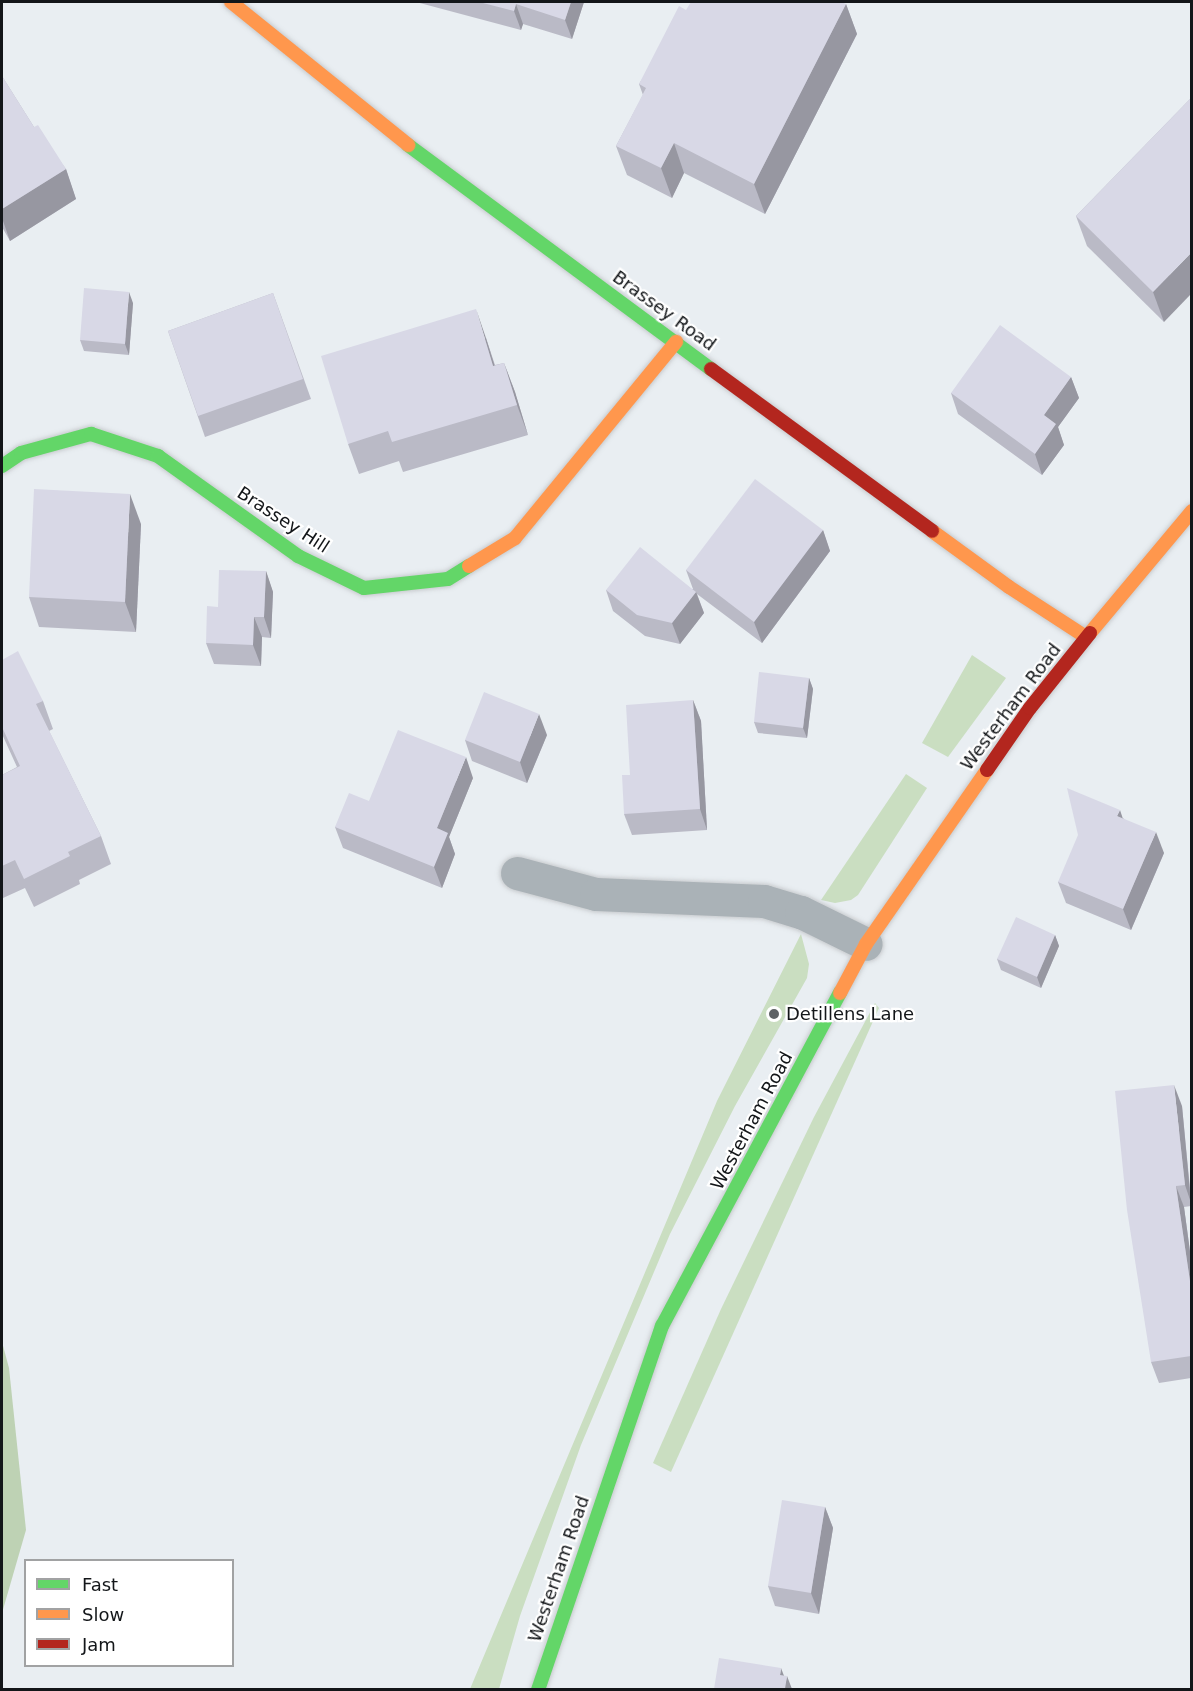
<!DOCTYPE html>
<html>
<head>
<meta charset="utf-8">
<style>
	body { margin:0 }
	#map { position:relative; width:1193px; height:1691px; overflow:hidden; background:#e9eef2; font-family:"DejaVu Sans",sans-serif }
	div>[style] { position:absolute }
	.green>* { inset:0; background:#cadec1 }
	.forest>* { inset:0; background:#bed2b4 }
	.roads { filter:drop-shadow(0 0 2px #c8cbce) drop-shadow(0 0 2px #c8cbce) }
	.street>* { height:33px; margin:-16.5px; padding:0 16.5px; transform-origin:16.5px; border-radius:16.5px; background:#aab2b7 }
	.fast>* { height:14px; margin:-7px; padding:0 7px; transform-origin:7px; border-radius:7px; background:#63d668 }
	.slow>* { height:14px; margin:-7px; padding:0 7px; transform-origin:7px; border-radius:7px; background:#ff974d }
	.jam>* { height:14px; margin:-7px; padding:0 7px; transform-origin:7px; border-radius:7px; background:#b3261e }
	.wall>* { inset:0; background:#babac6 }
	.shaded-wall>* { inset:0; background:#9797a1 }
	.building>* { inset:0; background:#d8d8e6 }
	.dots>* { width:16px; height:16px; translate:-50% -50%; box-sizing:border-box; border:3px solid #fff; border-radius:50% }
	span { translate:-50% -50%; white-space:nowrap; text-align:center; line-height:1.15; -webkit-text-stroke:4.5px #fff; paint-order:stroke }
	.street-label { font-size:18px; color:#131619 }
	.poi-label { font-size:18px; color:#131619 }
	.left { translate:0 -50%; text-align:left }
	.frame { position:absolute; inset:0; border:3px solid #131619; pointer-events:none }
	.legend { position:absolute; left:24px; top:1559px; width:210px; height:108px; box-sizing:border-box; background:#fff; border:2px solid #a1a2a3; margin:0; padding:8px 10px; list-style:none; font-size:18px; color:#131619 }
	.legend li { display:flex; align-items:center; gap:12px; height:30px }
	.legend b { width:30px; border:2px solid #a1a2a3 }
</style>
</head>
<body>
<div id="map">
	<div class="green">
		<div style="clip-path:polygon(972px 655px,1006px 678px,948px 757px,922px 743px)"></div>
		<div style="clip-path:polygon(906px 774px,927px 788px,858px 895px,851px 900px,835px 903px,821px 900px)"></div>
		<div style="clip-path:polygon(801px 934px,809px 964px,807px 978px,735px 1106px,670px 1234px,581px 1445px,520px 1616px,499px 1689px,470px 1689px,717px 1101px)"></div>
		<div style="clip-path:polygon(875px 1003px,879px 1008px,671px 1472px,653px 1463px,721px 1309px,814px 1117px)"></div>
	</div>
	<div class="forest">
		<div style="clip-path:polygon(2px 1342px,9px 1368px,26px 1530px,2px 1613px)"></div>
	</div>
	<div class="roads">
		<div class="street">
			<div style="left:517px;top:873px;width:82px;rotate:14.9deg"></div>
			<div style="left:596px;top:894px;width:168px;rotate:2.4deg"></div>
			<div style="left:764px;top:901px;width:39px;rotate:17deg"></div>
			<div style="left:801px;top:912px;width:72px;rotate:26.2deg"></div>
		</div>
		<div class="fast">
			<div style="left:408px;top:145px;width:377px;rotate:36.5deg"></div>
			<div style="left:2px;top:466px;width:23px;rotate:-34deg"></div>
			<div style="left:21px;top:453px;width:73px;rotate:-15.2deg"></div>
			<div style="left:91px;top:434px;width:71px;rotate:18.2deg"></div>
			<div style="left:158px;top:456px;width:172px;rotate:35.5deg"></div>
			<div style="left:298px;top:556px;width:73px;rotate:25.9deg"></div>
			<div style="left:364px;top:588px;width:84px;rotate:-6.1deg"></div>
			<div style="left:448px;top:579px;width:25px;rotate:-32deg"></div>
			<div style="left:538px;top:1690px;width:385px;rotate:-71.2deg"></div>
			<div style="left:662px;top:1326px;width:378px;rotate:-61.9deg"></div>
		</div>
		<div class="slow">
			<div style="left:231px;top:2px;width:228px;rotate:38.9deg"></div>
			<div style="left:932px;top:531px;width:95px;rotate:36deg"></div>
			<div style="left:1009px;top:587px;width:92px;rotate:33deg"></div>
			<div style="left:469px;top:566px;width:54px;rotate:-31.3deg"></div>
			<div style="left:515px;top:538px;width:254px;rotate:-50.6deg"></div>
			<div style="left:1090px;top:633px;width:159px;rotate:-50.1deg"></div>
			<div style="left:840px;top:993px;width:55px;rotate:-62deg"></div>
			<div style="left:866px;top:944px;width:212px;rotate:-55.2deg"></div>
		</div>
		<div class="jam">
			<div style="left:711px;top:369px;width:274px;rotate:36.2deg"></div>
			<div style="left:987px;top:770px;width:75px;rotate:-55.3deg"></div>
			<div style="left:1030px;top:708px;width:96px;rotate:-51.3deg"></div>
		</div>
	</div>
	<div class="wall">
		<div style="clip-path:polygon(416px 2px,584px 2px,572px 39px,523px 24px,521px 30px)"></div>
		<div style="clip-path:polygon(846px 4px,857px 34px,765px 214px,684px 173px,672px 198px,627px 175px,616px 146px,643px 95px,639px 84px,686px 10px)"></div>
		<div style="clip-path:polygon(2px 76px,34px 127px,66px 169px,76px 199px,10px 241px,2px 227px)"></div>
		<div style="clip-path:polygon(1191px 98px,1164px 322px,1087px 246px,1076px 216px)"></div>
		<div style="clip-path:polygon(273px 293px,311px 399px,205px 437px,168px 331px)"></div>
		<div style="clip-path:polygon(133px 303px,129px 355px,84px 351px,80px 340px)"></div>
		<div style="clip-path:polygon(486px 338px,495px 365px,504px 363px,515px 392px,528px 435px,403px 472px,399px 461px,359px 474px,348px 444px)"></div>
		<div style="clip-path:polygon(1071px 377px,1079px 398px,1058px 427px,1064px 445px,1042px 475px,958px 414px,951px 393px)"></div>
		<div style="clip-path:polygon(141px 524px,136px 632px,39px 627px,29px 597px)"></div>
		<div style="clip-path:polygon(823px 530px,830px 551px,762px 643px,697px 594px,704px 613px,680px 644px,645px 636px,613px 611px,606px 590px,693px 589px,686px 570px)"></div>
		<div style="clip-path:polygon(266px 571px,273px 592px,271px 638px,262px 637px,261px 666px,214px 664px,206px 643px,218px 607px)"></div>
		<div style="clip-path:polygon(2px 660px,43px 701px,53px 729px,49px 731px,101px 836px,111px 864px,79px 880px,80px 884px,34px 907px,25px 888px,3px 898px,2px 894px,2px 775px,17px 767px,2px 734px)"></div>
		<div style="clip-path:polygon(809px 678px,813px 689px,807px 738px,758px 733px,754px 722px)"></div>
		<div style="clip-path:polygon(693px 700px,701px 721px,707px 830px,632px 835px,624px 814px,630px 775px)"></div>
		<div style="clip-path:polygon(547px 735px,527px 783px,472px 761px,465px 740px)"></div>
		<div style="clip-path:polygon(473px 778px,449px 837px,455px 854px,442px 888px,343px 848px,335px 827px,369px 801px)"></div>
		<div style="clip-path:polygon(1123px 818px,1164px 853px,1131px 930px,1066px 903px,1058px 882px)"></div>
		<div style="clip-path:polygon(1055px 935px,1059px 946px,1041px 988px,1001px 970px,997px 959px)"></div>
		<div style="clip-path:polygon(1182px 1106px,1191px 1198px,1191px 1206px,1184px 1207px,1191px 1259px,1191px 1378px,1159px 1383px,1151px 1362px)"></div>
		<div style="clip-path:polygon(825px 1507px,833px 1528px,819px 1614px,775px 1606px,768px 1586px)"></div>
	</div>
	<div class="shaded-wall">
		<div style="clip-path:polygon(571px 2px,584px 2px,572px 39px,565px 20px)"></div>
		<div style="clip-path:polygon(516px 4px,523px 24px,521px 30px,514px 11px)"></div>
		<div style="clip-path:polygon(846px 4px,857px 34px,765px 214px,754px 184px)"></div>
		<div style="clip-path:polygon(674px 143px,684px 173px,672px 198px,661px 168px)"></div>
		<div style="clip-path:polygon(66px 169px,76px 199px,10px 241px,2px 218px,2px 209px)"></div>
		<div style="clip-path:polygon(1191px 253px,1191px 294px,1164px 322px,1153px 292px)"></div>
		<div style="clip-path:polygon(129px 292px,133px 303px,129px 355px,125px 344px)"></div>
		<div style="clip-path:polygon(476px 309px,486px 338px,504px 396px,493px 366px)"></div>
		<div style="clip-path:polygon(504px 363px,515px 392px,528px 435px,517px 405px)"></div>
		<div style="clip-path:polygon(1071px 377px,1079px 398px,1058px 427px,1064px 445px,1042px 475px,1035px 454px,1044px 415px)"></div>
		<div style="clip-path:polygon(130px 494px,141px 524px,136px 632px,125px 602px)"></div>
		<div style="clip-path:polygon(823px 530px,830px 551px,762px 643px,754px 622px)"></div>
		<div style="clip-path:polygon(266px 571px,273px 592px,271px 638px,264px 617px)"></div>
		<div style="clip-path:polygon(696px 592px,704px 613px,680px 644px,672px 623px)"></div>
		<div style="clip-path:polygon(254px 617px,262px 637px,261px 666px,253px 645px)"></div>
		<div style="clip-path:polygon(809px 678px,813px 689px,807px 738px,803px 728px)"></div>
		<div style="clip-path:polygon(693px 700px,701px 721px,707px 830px,700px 809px)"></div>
		<div style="clip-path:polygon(539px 714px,547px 735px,527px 783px,520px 762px)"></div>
		<div style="clip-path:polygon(466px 757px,473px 778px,449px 837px,455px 854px,442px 888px,434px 867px,437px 828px)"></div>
		<div style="clip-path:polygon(1120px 810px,1127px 831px,1117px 816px)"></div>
		<div style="clip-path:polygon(1156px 832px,1164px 853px,1131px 930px,1123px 909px)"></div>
		<div style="clip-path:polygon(1055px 935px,1059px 946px,1041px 988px,1037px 977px)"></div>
		<div style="clip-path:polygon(1174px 1085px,1182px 1106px,1191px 1203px,1185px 1185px)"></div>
		<div style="clip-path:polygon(1176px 1186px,1184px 1207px,1191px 1259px,1191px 1288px)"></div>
		<div style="clip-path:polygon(825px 1507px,833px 1528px,819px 1614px,811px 1593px)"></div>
		<div style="clip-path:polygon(781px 1668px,786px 1681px,787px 1676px,792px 1689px,785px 1689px,780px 1675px)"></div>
	</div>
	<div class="building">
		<div style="clip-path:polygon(479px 2px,571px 2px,565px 20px,516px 4px,514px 11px)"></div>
		<div style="clip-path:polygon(691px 2px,841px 2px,846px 4px,754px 184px,674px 143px,661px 168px,616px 146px,646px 88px,639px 84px,679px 6px,686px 10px)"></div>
		<div style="clip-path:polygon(2px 76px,34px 127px,38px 125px,66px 169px,2px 209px)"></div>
		<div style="clip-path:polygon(1191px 98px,1191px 253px,1153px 292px,1076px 216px)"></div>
		<div style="clip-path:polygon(84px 288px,129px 292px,125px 344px,80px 340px)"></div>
		<div style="clip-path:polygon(273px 293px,303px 379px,198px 416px,168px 331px)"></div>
		<div style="clip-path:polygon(476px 309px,493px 366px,504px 363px,517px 405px,392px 442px,388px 431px,348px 444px,321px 356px)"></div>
		<div style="clip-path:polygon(1000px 325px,1071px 377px,1044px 415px,1056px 424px,1035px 454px,951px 393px)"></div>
		<div style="clip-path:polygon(755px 479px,823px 530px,754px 622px,686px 570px)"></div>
		<div style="clip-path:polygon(34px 489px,130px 494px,125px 602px,29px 597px)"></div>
		<div style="clip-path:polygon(640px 547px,696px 592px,672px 623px,637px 615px,606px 590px)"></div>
		<div style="clip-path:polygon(219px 570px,266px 571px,264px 617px,254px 617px,253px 645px,206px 643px,207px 606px,218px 607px)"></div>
		<div style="clip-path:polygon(18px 651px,43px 701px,36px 704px,101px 836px,68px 852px,70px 856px,24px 879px,15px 860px,2px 866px,2px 775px,20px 766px,2px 727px,2px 660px)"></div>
		<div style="clip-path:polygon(759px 672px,809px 678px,803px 728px,754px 722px)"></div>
		<div style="clip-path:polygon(484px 692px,539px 714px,520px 762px,465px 740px)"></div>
		<div style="clip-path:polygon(693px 700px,700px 809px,624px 814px,622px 775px,630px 775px,626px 705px)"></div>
		<div style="clip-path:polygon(398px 730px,466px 757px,437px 828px,448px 833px,434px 867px,335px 827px,349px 793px,369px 801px)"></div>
		<div style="clip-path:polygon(1067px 788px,1120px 810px,1117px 816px,1156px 832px,1123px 909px,1058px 882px,1078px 835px)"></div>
		<div style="clip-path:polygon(1016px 917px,1055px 935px,1037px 977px,997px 959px)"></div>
		<div style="clip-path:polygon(1174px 1085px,1185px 1185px,1176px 1186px,1191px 1288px,1191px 1356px,1151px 1362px,1127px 1210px,1115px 1091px)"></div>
		<div style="clip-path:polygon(782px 1500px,825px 1507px,811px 1593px,768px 1586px)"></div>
		<div style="clip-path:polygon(719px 1658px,781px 1668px,780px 1675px,787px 1676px,785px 1689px,714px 1689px)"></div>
	</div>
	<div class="dots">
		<div style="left:774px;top:1014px;background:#5e6265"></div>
	</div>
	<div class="street-label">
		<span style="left:664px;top:311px;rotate:36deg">Brassey Road</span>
		<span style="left:283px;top:520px;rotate:33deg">Brassey Hill</span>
		<span style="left:1011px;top:707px;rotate:-53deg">Westerham Road</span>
		<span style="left:752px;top:1121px;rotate:-62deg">Westerham Road</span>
		<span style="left:559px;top:1569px;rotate:-71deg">Westerham Road</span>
	</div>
	<div class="poi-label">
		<span class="left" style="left:786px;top:1014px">Detillens Lane</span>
	</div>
	<div class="frame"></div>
	<ul class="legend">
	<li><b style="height:8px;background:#63d668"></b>Fast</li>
	<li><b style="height:8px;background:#ff974d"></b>Slow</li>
	<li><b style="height:8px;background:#b3261e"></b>Jam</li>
	</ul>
</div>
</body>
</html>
